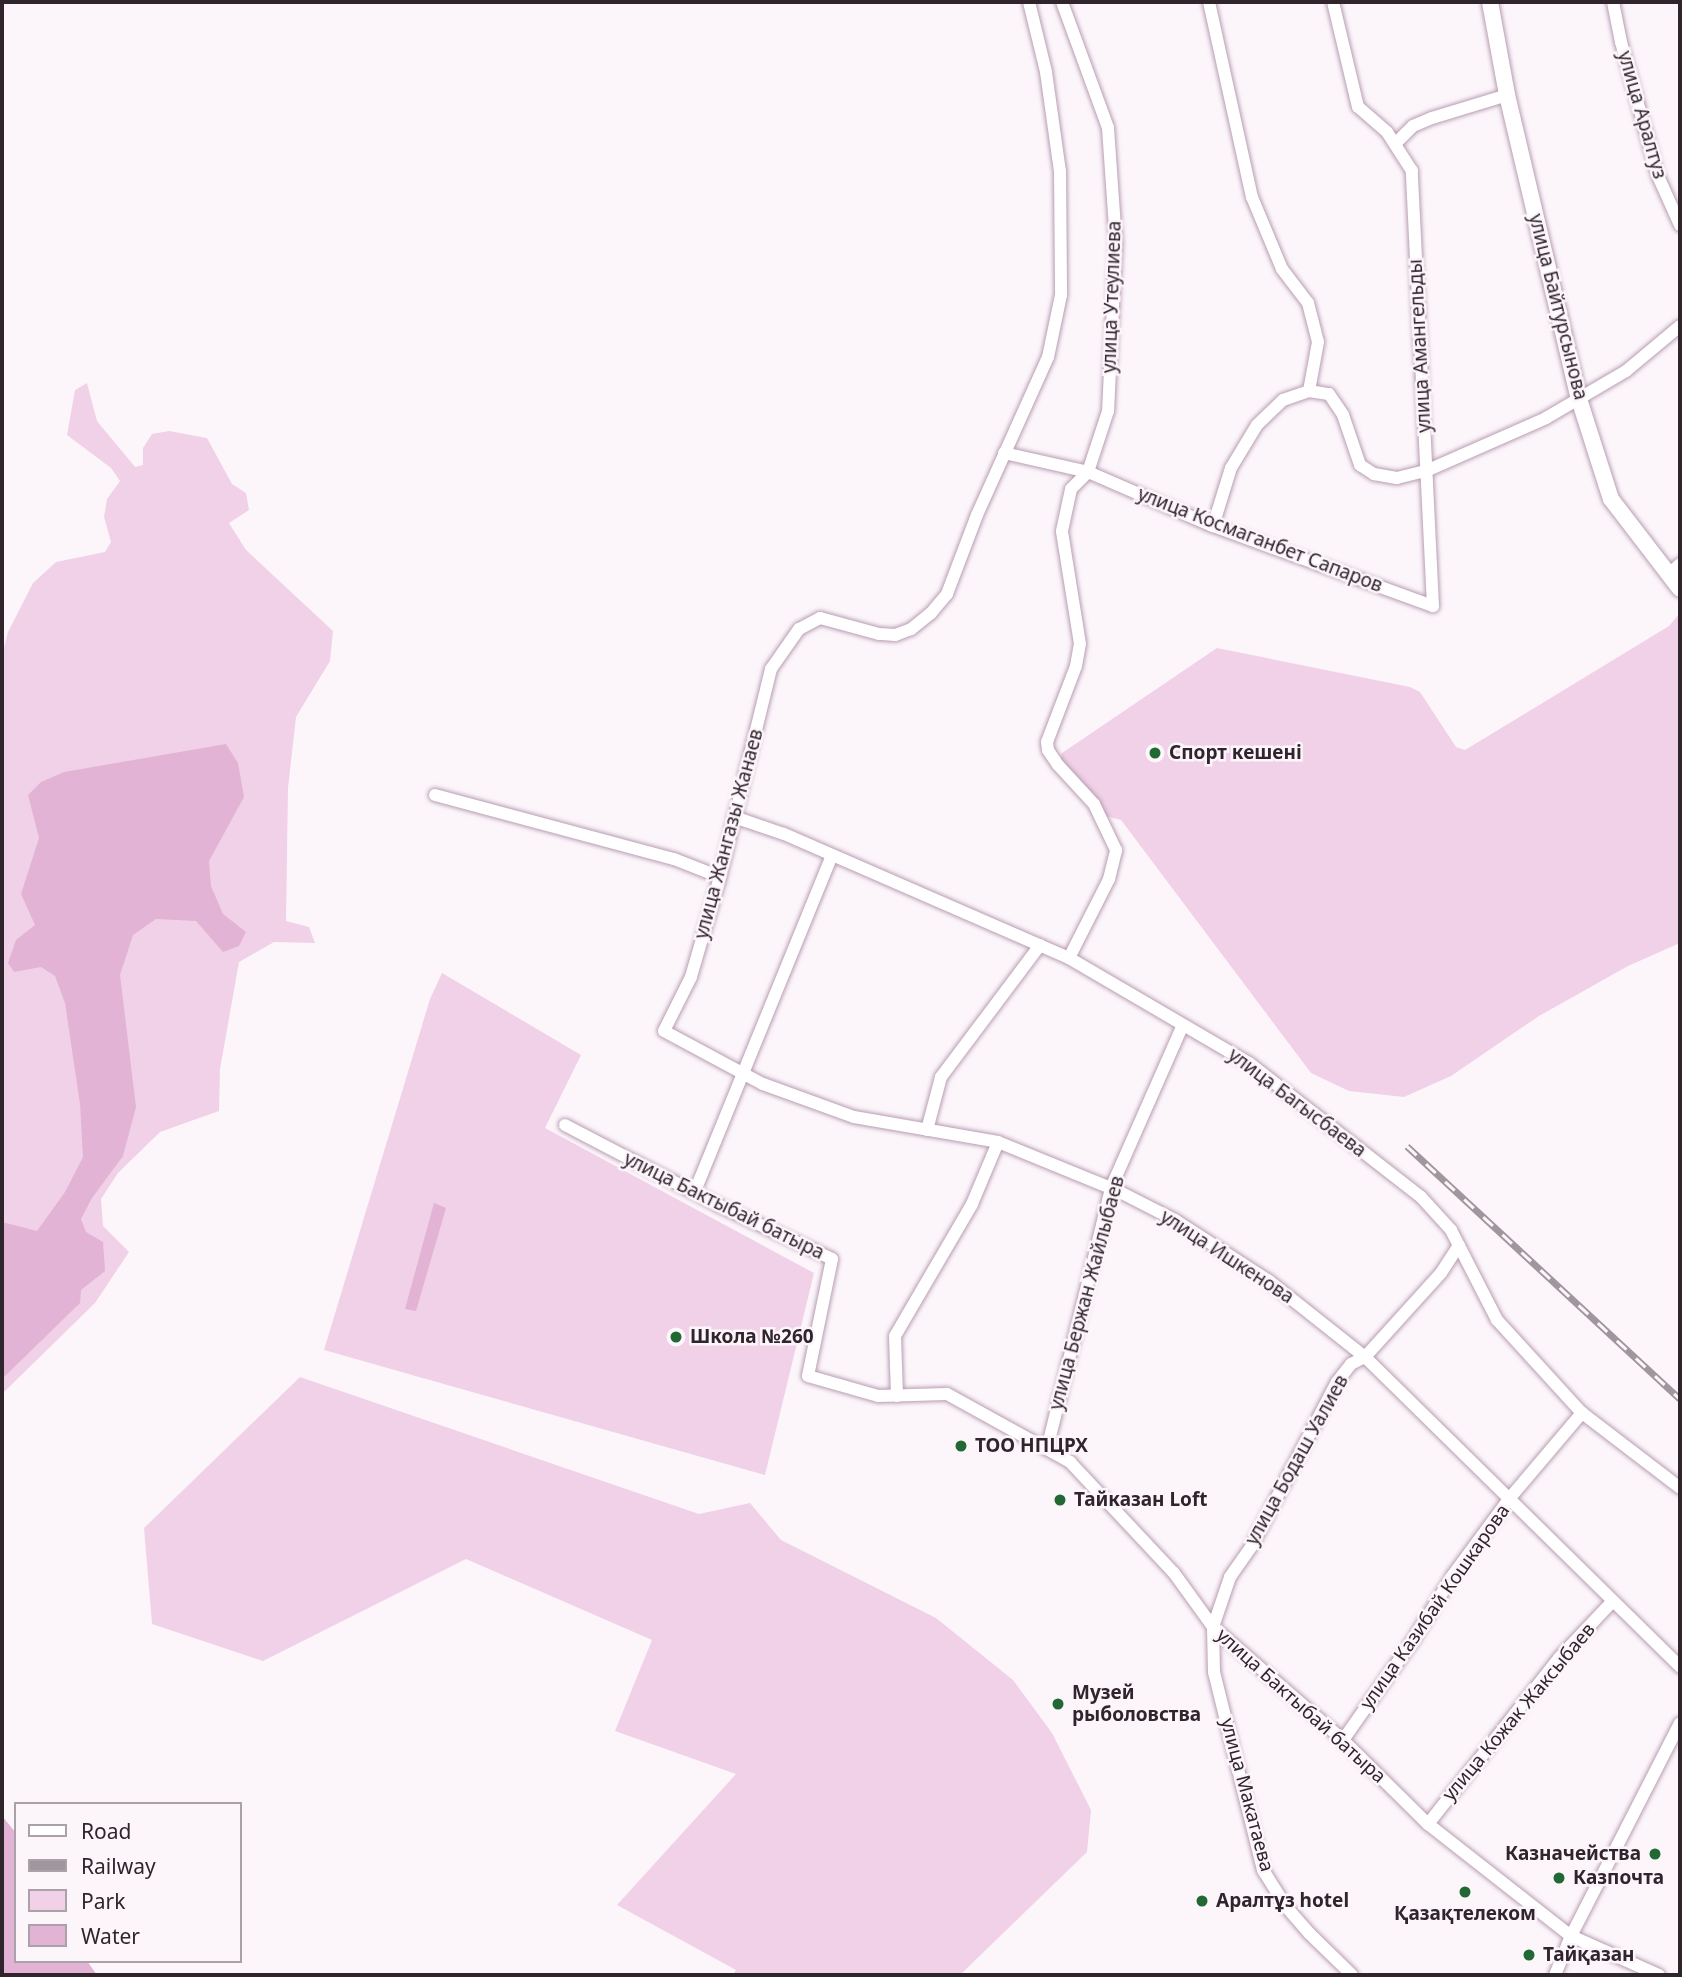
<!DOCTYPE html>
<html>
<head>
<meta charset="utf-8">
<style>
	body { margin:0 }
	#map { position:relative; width:1682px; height:1977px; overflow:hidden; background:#fcf6fb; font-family:"Noto Sans",sans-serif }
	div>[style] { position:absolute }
	.green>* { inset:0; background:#f1d1e7 }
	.water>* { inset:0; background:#e2b3d5 }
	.roads { filter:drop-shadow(0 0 2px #b99db1) drop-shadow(0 0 2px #b99db1) }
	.minor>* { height:12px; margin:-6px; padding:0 6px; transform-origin:6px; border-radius:6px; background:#fff }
	.tertiary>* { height:16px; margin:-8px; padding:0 8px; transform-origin:8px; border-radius:8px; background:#fff }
	.rail>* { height:7px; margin-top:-3.5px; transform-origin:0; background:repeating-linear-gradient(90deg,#fcf6fb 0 13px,#9f979d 0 26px); box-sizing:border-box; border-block:2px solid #9f979d }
	.dots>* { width:19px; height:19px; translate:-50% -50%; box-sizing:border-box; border:4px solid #fcf6fb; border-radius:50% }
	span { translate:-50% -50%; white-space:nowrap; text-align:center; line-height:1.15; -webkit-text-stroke:5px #fcf6fb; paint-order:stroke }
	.street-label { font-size:19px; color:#31252d }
	.poi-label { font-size:19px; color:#31252d; font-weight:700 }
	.left { translate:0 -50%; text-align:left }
	.right { translate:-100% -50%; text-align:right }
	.frame { position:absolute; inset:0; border:4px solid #31252d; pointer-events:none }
	.legend { position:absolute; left:14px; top:1802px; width:228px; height:161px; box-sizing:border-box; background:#fcf6fb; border:2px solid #aba2a9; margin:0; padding:9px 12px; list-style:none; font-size:21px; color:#31252d }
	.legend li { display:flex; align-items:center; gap:14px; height:35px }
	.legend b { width:35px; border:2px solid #aba2a9 }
</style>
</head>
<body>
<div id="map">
	<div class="green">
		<div style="clip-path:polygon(87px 383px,97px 421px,135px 467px,143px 465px,143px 448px,152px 434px,169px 431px,207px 438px,232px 484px,246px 493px,249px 510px,229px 523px,246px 550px,333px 631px,330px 661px,296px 717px,288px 788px,286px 921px,309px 927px,315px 943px,274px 942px,239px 962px,220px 1069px,219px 1111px,160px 1132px,118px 1173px,101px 1199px,103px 1226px,129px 1252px,95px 1303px,2px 1394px,2px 655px,8px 632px,33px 583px,56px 562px,105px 552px,111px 542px,104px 517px,107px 499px,120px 481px,111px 468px,67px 435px,75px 390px)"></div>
		<div style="clip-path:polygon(1680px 613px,1680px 943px,1628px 966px,1539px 1016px,1451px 1076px,1404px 1097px,1349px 1091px,1311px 1073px,1121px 820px,1102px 815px,1060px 760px,1062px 753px,1217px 648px,1410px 687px,1420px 692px,1456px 747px,1465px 750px,1669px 626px)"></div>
		<div style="clip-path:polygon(442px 973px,581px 1055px,545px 1128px,814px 1273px,765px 1475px,324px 1350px,430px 999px)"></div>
		<div style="clip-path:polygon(300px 1377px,699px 1514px,750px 1503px,781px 1540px,936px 1618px,1013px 1680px,1052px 1733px,1091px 1810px,1087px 1852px,960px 1975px,733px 1975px,736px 1970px,617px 1905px,736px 1774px,615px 1731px,652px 1640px,466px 1559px,263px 1661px,152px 1624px,144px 1528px)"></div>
	</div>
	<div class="water">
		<div style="clip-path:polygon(226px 744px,238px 763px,244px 797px,209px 861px,211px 886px,223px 914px,246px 932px,239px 946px,223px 952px,196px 921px,156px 919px,133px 935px,120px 975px,136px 1107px,123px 1156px,92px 1198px,81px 1219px,86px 1232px,103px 1242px,105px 1271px,81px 1290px,80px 1303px,2px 1379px,2px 1222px,37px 1231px,65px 1192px,83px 1157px,80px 1104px,65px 1003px,55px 976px,41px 967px,14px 972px,8px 963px,16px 940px,35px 925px,21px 894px,39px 838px,28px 795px,41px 782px,64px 772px)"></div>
		<div style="clip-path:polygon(434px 1203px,446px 1208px,416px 1311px,405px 1309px)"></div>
		<div style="clip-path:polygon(2px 1816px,16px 1833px,16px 1961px,87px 1961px,97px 1975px,2px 1975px)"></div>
	</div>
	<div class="roads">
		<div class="minor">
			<div style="left:1029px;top:2px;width:72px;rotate:76.3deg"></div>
			<div style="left:1046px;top:72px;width:100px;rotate:82deg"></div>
			<div style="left:1060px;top:171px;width:124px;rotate:89.5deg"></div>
			<div style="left:1061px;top:295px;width:63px;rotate:101.8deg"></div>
			<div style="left:1048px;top:357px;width:173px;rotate:114.2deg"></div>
			<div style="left:977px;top:515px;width:85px;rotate:110.8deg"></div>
			<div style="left:947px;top:594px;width:25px;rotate:130deg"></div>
			<div style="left:931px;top:613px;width:26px;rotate:141deg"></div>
			<div style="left:911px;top:629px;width:17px;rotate:159deg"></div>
			<div style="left:895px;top:635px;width:16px;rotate:-176deg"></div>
			<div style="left:879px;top:634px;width:61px;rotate:-164.8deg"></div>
			<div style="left:820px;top:618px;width:24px;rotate:152deg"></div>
			<div style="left:799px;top:629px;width:49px;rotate:125deg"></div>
			<div style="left:771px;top:669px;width:214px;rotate:103.8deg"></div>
			<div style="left:720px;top:877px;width:104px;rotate:106.2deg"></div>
			<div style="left:691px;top:977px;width:60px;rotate:116.6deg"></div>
			<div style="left:664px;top:1031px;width:112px;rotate:28.2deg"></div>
			<div style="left:763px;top:1084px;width:97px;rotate:19.9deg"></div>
			<div style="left:854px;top:1117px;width:146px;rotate:9.8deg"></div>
			<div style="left:998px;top:1142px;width:130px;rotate:22.2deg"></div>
			<div style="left:1118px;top:1191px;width:64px;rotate:27deg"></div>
			<div style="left:1175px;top:1220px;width:112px;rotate:33deg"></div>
			<div style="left:1269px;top:1281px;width:122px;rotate:38.4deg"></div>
			<div style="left:1365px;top:1357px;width:442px;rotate:44.5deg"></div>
			<div style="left:1062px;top:2px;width:134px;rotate:69.9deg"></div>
			<div style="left:1108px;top:128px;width:115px;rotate:86deg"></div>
			<div style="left:1116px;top:243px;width:168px;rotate:92.7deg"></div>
			<div style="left:1108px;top:411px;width:64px;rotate:108.2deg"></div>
			<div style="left:1209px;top:2px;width:200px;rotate:77.6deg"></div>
			<div style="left:1252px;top:197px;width:78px;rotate:67.4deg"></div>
			<div style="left:1282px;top:269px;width:43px;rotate:52.6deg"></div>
			<div style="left:1308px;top:303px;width:40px;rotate:75.6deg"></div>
			<div style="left:1318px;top:342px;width:50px;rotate:100.4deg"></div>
			<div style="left:1613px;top:2px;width:41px;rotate:78.7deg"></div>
			<div style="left:1621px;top:42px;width:139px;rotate:74.6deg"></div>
			<div style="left:1658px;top:176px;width:54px;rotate:65.8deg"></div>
			<div style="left:1395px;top:144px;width:25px;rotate:-45deg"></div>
			<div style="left:1413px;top:126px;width:21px;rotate:-23deg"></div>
			<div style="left:1432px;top:118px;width:78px;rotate:-17deg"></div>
			<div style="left:1004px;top:453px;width:86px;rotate:12.7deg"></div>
			<div style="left:1088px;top:472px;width:136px;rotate:23.4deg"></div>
			<div style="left:1213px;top:526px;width:234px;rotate:20deg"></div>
			<div style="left:1433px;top:606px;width:436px;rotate:-92.8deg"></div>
			<div style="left:1412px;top:171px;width:46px;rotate:-122.7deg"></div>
			<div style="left:1387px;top:132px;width:38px;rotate:-139deg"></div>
			<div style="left:1358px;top:107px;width:108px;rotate:-103.4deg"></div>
			<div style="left:1213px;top:526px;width:61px;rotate:-72.8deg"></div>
			<div style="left:1231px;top:468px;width:50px;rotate:-58.8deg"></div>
			<div style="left:1257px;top:425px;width:36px;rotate:-44deg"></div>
			<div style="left:1283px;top:400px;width:28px;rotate:-19deg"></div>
			<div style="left:1309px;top:391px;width:20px;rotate:9deg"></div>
			<div style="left:1329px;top:394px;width:25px;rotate:56deg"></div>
			<div style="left:1343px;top:415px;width:53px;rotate:71.2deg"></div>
			<div style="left:1360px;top:465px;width:17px;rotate:33deg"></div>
			<div style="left:1374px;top:474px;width:23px;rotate:10deg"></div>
			<div style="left:1397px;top:478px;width:30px;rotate:-14deg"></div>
			<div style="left:1426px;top:471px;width:131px;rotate:-23.8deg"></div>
			<div style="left:1546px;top:418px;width:93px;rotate:-30.4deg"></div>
			<div style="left:1626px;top:371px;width:70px;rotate:-39.8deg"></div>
			<div style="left:1669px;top:574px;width:15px;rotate:-42deg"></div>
			<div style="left:435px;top:795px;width:247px;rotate:15deg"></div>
			<div style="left:674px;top:859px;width:49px;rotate:21.4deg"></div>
			<div style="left:734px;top:817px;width:53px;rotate:18.8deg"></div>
			<div style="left:784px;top:834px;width:311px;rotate:23.5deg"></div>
			<div style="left:1069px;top:958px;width:208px;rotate:30.3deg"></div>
			<div style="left:1249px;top:1063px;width:218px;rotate:37.9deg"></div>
			<div style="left:1421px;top:1197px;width:45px;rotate:47.7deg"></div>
			<div style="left:1451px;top:1230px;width:101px;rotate:62.9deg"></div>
			<div style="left:1497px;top:1320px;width:126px;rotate:47.6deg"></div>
			<div style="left:1582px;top:1413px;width:123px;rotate:37.4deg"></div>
			<div style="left:1069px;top:958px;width:89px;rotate:-63.1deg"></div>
			<div style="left:1109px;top:879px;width:30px;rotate:-76deg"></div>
			<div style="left:1116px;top:850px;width:51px;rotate:-115.6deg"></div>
			<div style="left:1094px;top:804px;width:53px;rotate:-132.7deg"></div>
			<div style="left:1058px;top:765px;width:18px;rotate:-124deg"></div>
			<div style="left:1048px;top:750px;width:8px;rotate:-97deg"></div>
			<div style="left:1047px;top:742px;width:81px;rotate:-69.1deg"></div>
			<div style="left:1076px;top:666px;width:22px;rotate:-80deg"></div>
			<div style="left:1080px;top:644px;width:114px;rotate:-99.1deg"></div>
			<div style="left:1062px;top:531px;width:43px;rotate:-77.9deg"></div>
			<div style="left:1071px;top:489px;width:24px;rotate:-45deg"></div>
			<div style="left:565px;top:1125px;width:173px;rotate:27.6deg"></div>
			<div style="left:718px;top:1205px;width:126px;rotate:25.3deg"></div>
			<div style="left:832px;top:1259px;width:119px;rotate:101.6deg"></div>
			<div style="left:808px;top:1376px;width:73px;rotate:15.9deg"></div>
			<div style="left:878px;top:1396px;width:69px;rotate:-1.7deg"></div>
			<div style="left:947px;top:1394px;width:141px;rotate:28.9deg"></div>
			<div style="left:1070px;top:1462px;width:152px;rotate:46.9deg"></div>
			<div style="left:1174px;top:1573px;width:67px;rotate:54.2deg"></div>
			<div style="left:1213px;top:1627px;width:172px;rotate:41deg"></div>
			<div style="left:1343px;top:1740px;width:120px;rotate:44.7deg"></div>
			<div style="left:1428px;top:1824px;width:182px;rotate:38.1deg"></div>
			<div style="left:1571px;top:1936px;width:96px;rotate:23.9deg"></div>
			<div style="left:927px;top:1130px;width:55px;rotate:-75.2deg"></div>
			<div style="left:941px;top:1077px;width:165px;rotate:-53.1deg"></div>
			<div style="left:695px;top:1191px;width:361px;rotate:-67.8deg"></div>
			<div style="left:897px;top:1396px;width:60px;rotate:-91.9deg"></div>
			<div style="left:895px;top:1336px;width:153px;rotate:-59.7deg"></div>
			<div style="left:972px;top:1204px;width:67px;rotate:-67.2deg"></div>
			<div style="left:1047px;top:1449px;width:269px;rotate:-76.2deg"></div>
			<div style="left:1111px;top:1188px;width:178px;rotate:-66.2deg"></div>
			<div style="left:1343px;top:1740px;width:120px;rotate:-54.9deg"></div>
			<div style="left:1412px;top:1642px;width:79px;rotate:-58.5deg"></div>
			<div style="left:1453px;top:1575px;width:94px;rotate:-53.6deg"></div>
			<div style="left:1509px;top:1499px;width:113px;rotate:-49.7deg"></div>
			<div style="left:1428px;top:1824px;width:211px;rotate:-51.7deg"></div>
			<div style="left:1559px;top:1658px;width:77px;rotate:-46.6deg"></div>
			<div style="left:1352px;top:1975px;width:60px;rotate:-135.7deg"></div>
			<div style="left:1309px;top:1933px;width:37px;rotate:-131deg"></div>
			<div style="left:1285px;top:1905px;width:41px;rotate:-122.2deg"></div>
			<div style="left:1263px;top:1870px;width:204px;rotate:-103.9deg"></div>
			<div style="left:1214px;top:1672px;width:45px;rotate:-91.3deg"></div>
			<div style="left:1213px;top:1627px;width:53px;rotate:-71.2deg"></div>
			<div style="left:1230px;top:1577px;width:37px;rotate:-55deg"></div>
			<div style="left:1251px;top:1547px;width:186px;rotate:-62.5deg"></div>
			<div style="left:1337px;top:1382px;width:23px;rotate:-52deg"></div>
			<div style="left:1351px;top:1364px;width:16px;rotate:-27deg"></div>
			<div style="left:1365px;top:1357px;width:113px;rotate:-47.9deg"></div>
			<div style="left:1441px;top:1273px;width:33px;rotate:-57deg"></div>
			<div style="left:1555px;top:1975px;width:42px;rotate:-67.7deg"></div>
			<div style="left:1571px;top:1936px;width:239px;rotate:-62.9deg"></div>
		</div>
		<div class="tertiary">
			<div style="left:1490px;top:2px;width:95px;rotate:79.6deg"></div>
			<div style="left:1507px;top:95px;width:312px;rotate:76.7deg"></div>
			<div style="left:1579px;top:399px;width:105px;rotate:72.3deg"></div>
			<div style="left:1611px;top:499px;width:113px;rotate:52.5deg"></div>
		</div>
	</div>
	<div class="rail">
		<div style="left:1407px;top:1146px;width:372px;rotate:42.8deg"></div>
	</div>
	<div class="dots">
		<div style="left:1155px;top:753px;background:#216835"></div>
		<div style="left:676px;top:1337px;background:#216835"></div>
		<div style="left:961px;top:1446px;background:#216835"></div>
		<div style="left:1060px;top:1500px;background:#216835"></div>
		<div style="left:1058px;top:1704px;background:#216835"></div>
		<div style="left:1655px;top:1854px;background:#216835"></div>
		<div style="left:1559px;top:1878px;background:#216835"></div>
		<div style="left:1465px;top:1892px;background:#216835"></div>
		<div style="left:1202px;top:1901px;background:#216835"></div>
		<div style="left:1529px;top:1955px;background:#216835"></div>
	</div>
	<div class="street-label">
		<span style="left:1642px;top:115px;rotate:74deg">улица Аралтуз</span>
		<span style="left:1112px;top:297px;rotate:-88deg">улица Утеулиева</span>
		<span style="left:1558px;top:307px;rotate:76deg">улица Байтурсынова</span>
		<span style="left:1420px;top:346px;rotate:-93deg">улица Амангельды</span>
		<span style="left:1260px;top:540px;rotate:21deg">улица Космаганбет Сапаров</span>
		<span style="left:729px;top:834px;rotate:-75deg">улица Жангазы Жанаев</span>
		<span style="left:1297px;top:1103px;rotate:37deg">улица Багысбаева</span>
		<span style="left:724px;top:1206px;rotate:26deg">улица Бактыбай батыра</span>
		<span style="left:1227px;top:1257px;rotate:33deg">улица Ишкенова</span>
		<span style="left:1087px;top:1293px;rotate:-75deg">улица Бержан Жайлыбаев</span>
		<span style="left:1297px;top:1460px;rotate:-61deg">улица Бодаш Уалиев</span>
		<span style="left:1435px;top:1607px;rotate:-55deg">улица Казибай Кошкарова</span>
		<span style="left:1301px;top:1706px;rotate:42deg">улица Бактыбай батыра</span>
		<span style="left:1519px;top:1712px;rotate:-50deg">улица Кожак Жаксыбаев</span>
		<span style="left:1247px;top:1795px;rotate:75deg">улица Макатаева</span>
	</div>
	<div class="poi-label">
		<span class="left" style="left:1169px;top:753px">Спорт кешені</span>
		<span class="left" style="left:690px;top:1337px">Школа №260</span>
		<span class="left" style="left:975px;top:1446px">ТОО НПЦРХ</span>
		<span class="left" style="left:1074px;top:1500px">Тайказан Loft</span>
		<span class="left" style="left:1072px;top:1704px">Музей<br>рыболовства</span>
		<span class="right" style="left:1641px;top:1854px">Казначейства</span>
		<span class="left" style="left:1573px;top:1878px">Казпочта</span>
		<span class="left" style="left:1216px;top:1901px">Аралтұз hotel</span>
		<span style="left:1465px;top:1914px">Қазақтелеком</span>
		<span class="left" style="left:1543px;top:1955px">Тайқазан</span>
	</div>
	<div class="frame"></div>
	<ul class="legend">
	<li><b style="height:9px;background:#fff"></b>Road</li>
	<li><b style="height:9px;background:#9f979d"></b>Railway</li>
	<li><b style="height:19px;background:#f1d1e7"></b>Park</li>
	<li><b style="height:19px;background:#e2b3d5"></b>Water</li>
	</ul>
</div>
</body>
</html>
